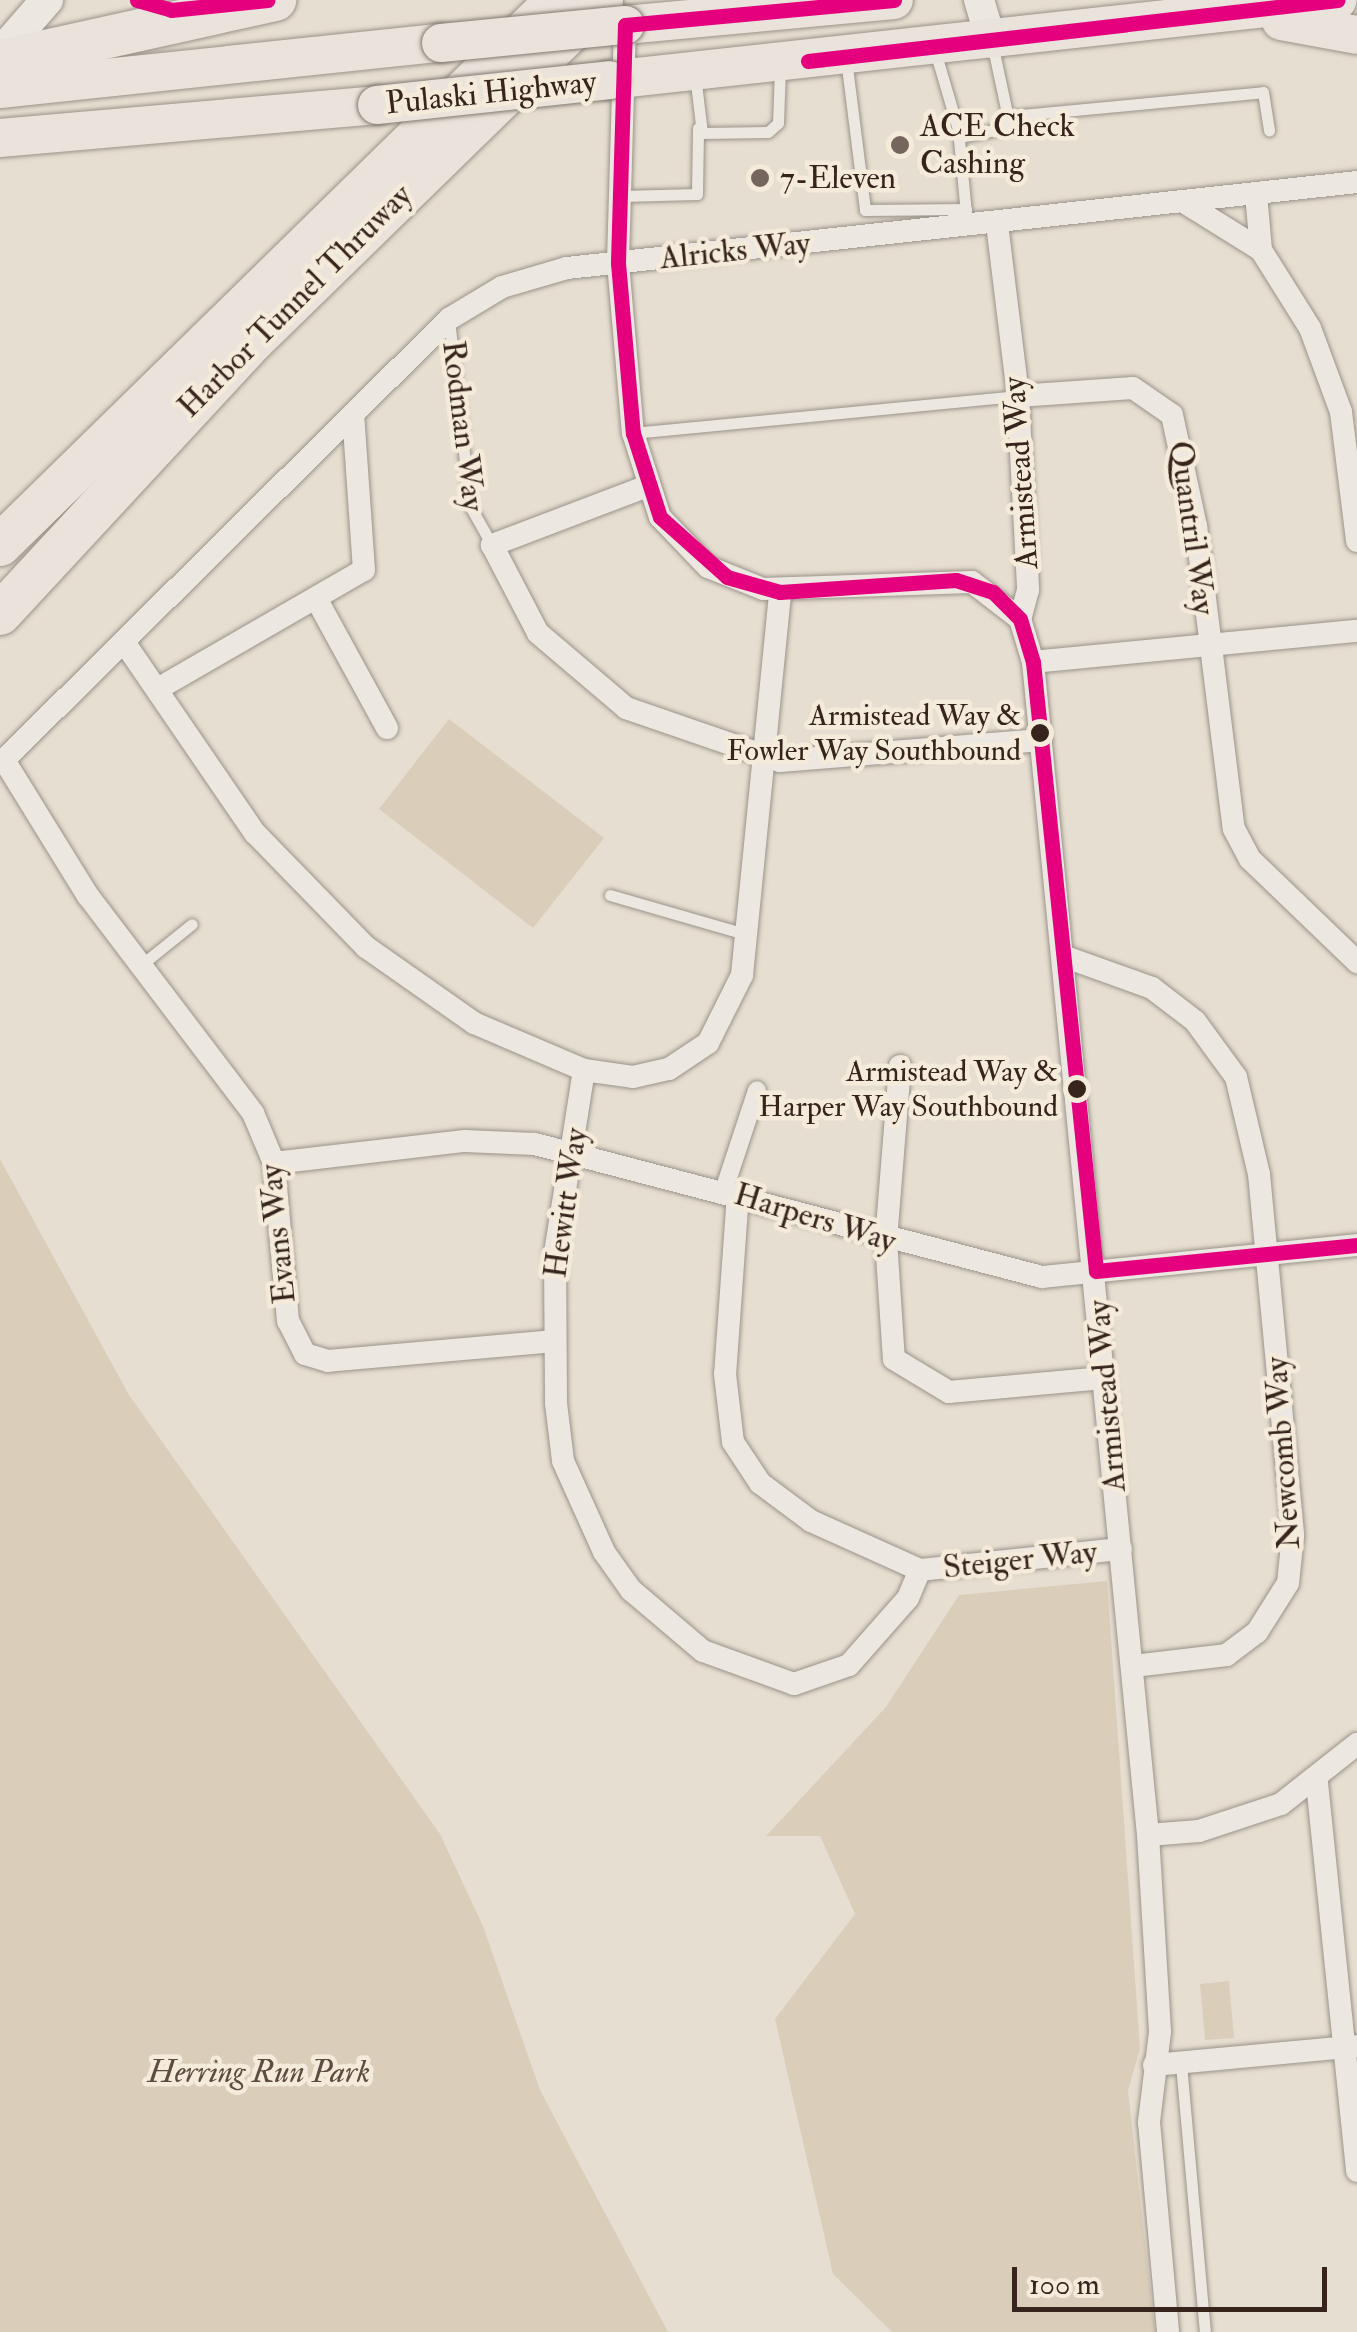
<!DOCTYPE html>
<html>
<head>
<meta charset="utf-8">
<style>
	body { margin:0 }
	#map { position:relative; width:1357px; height:2332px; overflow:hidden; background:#e6ded0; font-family:"IM FELL Double Pica",serif }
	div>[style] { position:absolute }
	.green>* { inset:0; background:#dacebb }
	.roads { filter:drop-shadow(0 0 2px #9a938a) drop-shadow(0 0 2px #9a938a) }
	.service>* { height:11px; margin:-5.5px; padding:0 5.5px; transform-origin:5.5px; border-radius:5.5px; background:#ece7e0 }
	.pedestrian>* { height:18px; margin:-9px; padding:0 9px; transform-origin:9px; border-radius:9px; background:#ece7e0 }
	.minor>* { height:22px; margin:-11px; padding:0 11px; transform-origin:11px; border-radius:11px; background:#ece7e0 }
	.tertiary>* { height:30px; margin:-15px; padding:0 15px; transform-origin:15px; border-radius:15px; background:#ece7e0 }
	.secondary>* { height:32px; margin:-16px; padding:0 16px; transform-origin:16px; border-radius:16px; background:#ece7e0 }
	.primary>* { height:38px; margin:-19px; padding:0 19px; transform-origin:19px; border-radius:19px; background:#e9e3db }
	.motorway>* { height:42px; margin:-21px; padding:0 21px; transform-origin:21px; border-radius:21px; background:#e9e3db }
	.bridges { filter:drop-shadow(0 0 2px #817a72) drop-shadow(0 0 2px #817a72) }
	.primary-bridge>* { height:38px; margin:-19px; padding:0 19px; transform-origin:19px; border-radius:19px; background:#e9e3db }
	.bus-1>* { height:15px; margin:-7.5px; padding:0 7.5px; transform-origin:7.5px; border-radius:7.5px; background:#e5007d }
	.dots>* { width:28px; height:28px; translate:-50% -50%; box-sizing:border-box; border:5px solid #f5ebdb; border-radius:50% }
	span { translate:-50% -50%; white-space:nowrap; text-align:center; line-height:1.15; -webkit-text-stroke:9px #f5ebdb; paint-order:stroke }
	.bus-label { font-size:30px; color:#37251d }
	.right { translate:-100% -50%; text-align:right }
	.street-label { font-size:32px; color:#37251d }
	.poi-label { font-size:32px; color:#37251d }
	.left { translate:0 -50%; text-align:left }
	.park-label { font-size:32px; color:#5d4c40; font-style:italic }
	.scale { position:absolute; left:1012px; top:2267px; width:315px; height:45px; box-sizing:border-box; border:5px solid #37251d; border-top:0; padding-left:12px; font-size:30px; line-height:35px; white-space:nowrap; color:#37251d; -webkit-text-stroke:8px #f5ebdb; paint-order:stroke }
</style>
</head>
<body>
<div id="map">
	<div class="green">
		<div style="clip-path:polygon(449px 719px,604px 838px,533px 928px,379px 809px)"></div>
		<div style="clip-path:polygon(0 1159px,129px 1395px,440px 1834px,483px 1926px,540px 2090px,668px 2332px,0 2332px)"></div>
		<div style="clip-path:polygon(1107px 1581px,1140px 2049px,1128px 2090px,1155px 2332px,892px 2332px,833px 2274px,775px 2019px,855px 1914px,820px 1836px,766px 1836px,886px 1707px,959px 1595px)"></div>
		<div style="clip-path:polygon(1229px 1981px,1234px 2038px,1205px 2040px,1200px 1984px)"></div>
	</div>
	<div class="roads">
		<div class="service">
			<div style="left:935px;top:51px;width:81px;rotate:73.6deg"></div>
			<div style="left:958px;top:129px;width:84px;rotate:84.6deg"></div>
			<div style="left:846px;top:59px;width:152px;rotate:82.8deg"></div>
			<div style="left:865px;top:210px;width:101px;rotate:-0.6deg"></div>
			<div style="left:695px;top:75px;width:58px;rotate:83.1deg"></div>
			<div style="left:702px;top:133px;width:66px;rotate:-0.9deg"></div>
			<div style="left:768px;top:132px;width:13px;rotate:-42deg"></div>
			<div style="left:778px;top:123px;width:55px;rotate:-87.9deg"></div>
			<div style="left:1011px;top:116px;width:253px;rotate:-5.4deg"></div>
			<div style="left:1263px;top:92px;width:39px;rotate:81deg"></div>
			<div style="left:959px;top:137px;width:52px;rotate:-11.1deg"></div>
			<div style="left:1010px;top:127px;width:86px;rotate:-102.1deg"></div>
			<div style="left:621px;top:196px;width:76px;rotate:-1.5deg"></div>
			<div style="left:697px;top:194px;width:66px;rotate:-89.1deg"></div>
			<div style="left:449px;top:319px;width:188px;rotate:83.6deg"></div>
			<div style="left:470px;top:506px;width:45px;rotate:60.6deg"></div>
			<div style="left:633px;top:433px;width:387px;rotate:-5.5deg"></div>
			<div style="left:610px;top:895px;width:141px;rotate:16.1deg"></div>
			<div style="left:141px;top:965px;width:65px;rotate:-38.8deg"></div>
			<div style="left:1181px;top:2064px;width:269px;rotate:84.9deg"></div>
		</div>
		<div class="pedestrian">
			<div style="left:724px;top:1190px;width:105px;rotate:-71.7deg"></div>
		</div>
		<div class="minor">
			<div style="left:625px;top:25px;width:238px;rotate:91.7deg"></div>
			<div style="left:618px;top:263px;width:171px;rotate:85deg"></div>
			<div style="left:633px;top:433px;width:88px;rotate:72.2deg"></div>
			<div style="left:660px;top:517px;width:69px;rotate:46.2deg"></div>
			<div style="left:708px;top:567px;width:59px;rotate:21.8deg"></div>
			<div style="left:763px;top:589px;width:209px;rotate:-1.9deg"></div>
			<div style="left:972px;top:582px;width:61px;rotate:37.6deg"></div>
			<div style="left:1020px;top:619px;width:45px;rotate:73.2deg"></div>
			<div style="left:1033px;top:662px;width:1179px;rotate:84.4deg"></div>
			<div style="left:1148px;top:1835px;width:197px;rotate:86.5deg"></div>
			<div style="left:1160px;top:2032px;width:91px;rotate:97deg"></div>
			<div style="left:1149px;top:2122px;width:211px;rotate:84.8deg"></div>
			<div style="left:1256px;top:194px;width:56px;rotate:84.9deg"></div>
			<div style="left:1187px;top:204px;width:87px;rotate:31.9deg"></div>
			<div style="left:1261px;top:250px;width:92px;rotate:57.9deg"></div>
			<div style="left:1310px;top:328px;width:90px;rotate:69.7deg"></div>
			<div style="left:1341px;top:412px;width:130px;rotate:82.9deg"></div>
			<div style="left:997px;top:224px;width:173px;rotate:83deg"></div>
			<div style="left:1018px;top:396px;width:194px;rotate:87deg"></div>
			<div style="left:1028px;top:590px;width:30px;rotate:105deg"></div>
			<div style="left:1018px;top:396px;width:115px;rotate:-4deg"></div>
			<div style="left:1133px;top:388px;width:47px;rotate:34.7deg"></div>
			<div style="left:1172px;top:415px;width:114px;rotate:77.8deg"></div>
			<div style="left:1196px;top:526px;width:305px;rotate:82.9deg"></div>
			<div style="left:1234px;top:829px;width:34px;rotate:62deg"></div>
			<div style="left:1250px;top:859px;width:149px;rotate:43.9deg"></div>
			<div style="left:645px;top:487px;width:164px;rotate:159.2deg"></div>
			<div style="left:492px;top:545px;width:99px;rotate:62.4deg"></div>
			<div style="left:538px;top:633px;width:116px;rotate:40.4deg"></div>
			<div style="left:626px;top:708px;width:163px;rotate:19deg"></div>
			<div style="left:780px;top:761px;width:262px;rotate:-4.6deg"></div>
			<div style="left:317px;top:600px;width:146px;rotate:61.3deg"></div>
			<div style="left:124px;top:642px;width:232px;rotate:55.6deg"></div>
			<div style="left:255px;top:833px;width:159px;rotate:45.8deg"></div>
			<div style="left:366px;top:947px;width:132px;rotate:35.1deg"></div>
			<div style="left:474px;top:1023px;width:120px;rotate:23.1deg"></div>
			<div style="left:584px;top:1070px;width:49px;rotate:8.1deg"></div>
			<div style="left:633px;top:1077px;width:37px;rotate:-13deg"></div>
			<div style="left:669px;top:1069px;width:47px;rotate:-33.7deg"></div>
			<div style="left:708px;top:1043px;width:76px;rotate:-63.4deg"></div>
			<div style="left:742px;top:975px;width:385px;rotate:-84.3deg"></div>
			<div style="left:1033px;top:662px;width:325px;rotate:-5.5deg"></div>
			<div style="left:161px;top:687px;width:234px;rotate:-30deg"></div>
			<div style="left:364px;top:570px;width:156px;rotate:-94deg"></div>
			<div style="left:1063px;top:956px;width:95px;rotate:19.8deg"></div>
			<div style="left:1152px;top:988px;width:54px;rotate:37.5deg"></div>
			<div style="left:1195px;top:1021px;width:69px;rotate:53.8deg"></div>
			<div style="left:1236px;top:1077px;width:100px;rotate:76.7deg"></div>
			<div style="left:1259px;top:1174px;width:363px;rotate:84.6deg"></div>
			<div style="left:1293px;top:1535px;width:48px;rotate:95.9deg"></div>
			<div style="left:1288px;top:1583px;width:58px;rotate:122.3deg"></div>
			<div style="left:1257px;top:1632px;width:38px;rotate:143deg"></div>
			<div style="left:1227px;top:1655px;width:94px;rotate:173.3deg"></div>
			<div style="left:900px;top:1066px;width:175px;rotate:94.6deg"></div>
			<div style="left:886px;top:1240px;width:119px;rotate:86.2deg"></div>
			<div style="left:894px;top:1359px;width:64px;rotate:31deg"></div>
			<div style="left:949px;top:1392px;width:155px;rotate:-5.2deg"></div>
			<div style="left:584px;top:1070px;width:186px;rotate:99deg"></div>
			<div style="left:555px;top:1254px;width:149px;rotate:89.6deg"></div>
			<div style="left:556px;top:1403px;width:58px;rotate:83.1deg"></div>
			<div style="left:563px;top:1461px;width:100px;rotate:65.7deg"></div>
			<div style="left:604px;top:1552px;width:47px;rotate:54.6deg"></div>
			<div style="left:631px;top:1590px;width:94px;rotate:40.3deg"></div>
			<div style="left:703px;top:1651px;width:97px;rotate:19.9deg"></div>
			<div style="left:794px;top:1684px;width:58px;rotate:-19.1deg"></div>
			<div style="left:849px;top:1665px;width:89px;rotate:-48.6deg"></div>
			<div style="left:908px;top:1598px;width:30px;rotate:-67deg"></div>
			<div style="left:274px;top:1163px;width:192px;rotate:-6.6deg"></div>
			<div style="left:465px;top:1141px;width:70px;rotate:2.5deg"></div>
			<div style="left:535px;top:1144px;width:524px;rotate:14.7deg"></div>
			<div style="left:1042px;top:1277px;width:317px;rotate:-5.8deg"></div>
			<div style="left:738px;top:1194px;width:180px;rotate:94.1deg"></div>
			<div style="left:725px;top:1374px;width:68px;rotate:83.3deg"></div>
			<div style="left:733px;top:1442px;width:49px;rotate:56.6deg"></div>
			<div style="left:760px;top:1483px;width:64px;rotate:36.7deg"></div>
			<div style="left:811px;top:1521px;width:120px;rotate:24.2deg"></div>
			<div style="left:920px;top:1570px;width:202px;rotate:-6deg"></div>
			<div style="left:555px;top:1341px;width:228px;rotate:175deg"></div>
			<div style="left:328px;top:1361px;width:24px;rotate:-163deg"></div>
			<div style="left:305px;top:1354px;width:37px;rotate:-117deg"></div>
			<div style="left:288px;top:1321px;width:159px;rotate:-95.1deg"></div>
			<div style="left:274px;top:1163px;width:54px;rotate:-112.8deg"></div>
			<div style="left:253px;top:1113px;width:273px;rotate:-127.2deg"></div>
			<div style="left:88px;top:896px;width:160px;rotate:-121.7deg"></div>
			<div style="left:4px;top:760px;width:627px;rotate:-44.74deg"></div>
			<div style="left:449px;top:319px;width:62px;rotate:-31.1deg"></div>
			<div style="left:502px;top:287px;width:68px;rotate:-16.3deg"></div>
			<div style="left:567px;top:268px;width:795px;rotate:-6.21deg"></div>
			<div style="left:1317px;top:1783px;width:390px;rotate:84.1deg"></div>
			<div style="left:1148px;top:1835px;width:51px;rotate:-4.5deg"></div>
			<div style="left:1199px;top:1831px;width:86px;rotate:-18.2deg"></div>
			<div style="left:1281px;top:1804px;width:97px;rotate:-38.3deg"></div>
			<div style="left:1154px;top:2065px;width:204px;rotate:-5.3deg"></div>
		</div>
		<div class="tertiary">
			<div style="left:979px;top:0;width:45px;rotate:73.2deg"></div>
		</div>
		<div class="secondary">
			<div style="left:0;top:54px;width:72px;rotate:-49deg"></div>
		</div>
		<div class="primary">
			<div style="left:1281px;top:21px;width:77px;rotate:10.4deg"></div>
			<div style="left:625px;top:25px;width:270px;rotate:-5.3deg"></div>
			<div style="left:610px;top:80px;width:732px;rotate:-6.27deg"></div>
			<div style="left:0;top:89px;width:443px;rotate:-6deg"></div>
			<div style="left:0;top:138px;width:378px;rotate:-5deg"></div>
		</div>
		<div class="motorway">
			<div style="left:0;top:61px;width:282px;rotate:-12.5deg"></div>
			<div style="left:0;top:545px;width:779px;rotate:-44.38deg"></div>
			<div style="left:0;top:614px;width:371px;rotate:-47.2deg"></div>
			<div style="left:252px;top:342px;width:489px;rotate:-44.3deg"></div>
		</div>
	</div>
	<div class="bridges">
		<div class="primary-bridge">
			<div style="left:441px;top:43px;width:185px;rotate:-5.6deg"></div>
			<div style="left:377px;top:105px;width:234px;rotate:-6.1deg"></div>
		</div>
	</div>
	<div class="bus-1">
		<div style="left:137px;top:0;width:35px;rotate:16deg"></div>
		<div style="left:171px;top:10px;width:97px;rotate:-5.9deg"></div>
		<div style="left:894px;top:0;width:270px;rotate:174.7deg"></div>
		<div style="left:625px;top:25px;width:238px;rotate:91.7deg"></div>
		<div style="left:618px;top:263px;width:171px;rotate:85deg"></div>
		<div style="left:633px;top:433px;width:88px;rotate:72.2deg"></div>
		<div style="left:660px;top:517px;width:90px;rotate:41.8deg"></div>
		<div style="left:727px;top:577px;width:55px;rotate:15.8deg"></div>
		<div style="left:780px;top:592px;width:176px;rotate:-3.9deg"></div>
		<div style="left:956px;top:580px;width:39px;rotate:18deg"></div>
		<div style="left:993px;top:592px;width:38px;rotate:45deg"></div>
		<div style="left:1020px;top:619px;width:45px;rotate:73.2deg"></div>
		<div style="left:1033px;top:662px;width:612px;rotate:84.09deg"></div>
		<div style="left:808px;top:61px;width:533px;rotate:-6.57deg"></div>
		<div style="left:1096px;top:1271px;width:262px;rotate:-5.7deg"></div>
	</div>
	<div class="dots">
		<div style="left:900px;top:145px;background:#74665c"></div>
		<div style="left:760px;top:178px;background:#74665c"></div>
		<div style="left:1040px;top:733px;background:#37251d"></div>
		<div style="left:1077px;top:1089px;background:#37251d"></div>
	</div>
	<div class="bus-label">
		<span class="right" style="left:1021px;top:733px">Armistead Way &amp;<br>Fowler Way Southbound</span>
		<span class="right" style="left:1058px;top:1089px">Armistead Way &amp;<br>Harper Way Southbound</span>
	</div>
	<div class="street-label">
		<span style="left:491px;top:93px;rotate:-6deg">Pulaski Highway</span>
		<span style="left:735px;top:251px;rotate:-6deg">Alricks Way</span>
		<span style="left:295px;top:301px;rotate:-45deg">Harbor Tunnel Thruway</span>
		<span style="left:463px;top:426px;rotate:83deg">Rodman Way</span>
		<span style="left:1021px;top:473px;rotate:-94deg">Armistead Way</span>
		<span style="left:1192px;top:528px;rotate:82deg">Quantril Way</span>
		<span style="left:566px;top:1203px;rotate:-82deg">Hewitt Way</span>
		<span style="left:815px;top:1218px;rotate:17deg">Harpers Way</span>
		<span style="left:278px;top:1234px;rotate:-96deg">Evans Way</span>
		<span style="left:1107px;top:1396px;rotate:-95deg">Armistead Way</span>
		<span style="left:1283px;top:1453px;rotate:-94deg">Newcomb Way</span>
		<span style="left:1020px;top:1560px;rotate:-6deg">Steiger Way</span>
	</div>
	<div class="poi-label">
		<span class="left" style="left:920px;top:145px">ACE Check<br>Cashing</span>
		<span class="left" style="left:780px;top:178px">7-Eleven</span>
	</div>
	<div class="park-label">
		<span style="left:259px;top:2072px">Herring Run Park</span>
	</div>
	<div class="scale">100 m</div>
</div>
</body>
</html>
